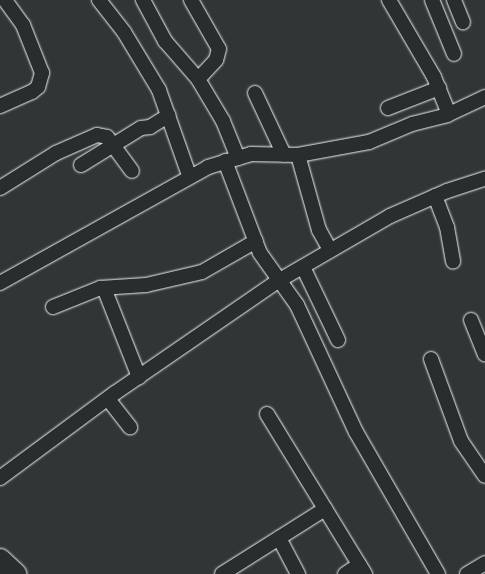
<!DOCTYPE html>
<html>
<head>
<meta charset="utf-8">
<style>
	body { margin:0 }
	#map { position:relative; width:485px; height:574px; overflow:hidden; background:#323536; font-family:Mynerve,sans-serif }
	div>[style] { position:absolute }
	.roads { filter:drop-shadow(0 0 1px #e8f1f8) drop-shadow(0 0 1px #e8f1f8) }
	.minor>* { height:14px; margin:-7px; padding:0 7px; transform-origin:7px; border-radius:7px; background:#2a2d2e }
	.trunk>* { height:22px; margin:-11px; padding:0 11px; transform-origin:11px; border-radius:11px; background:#2a2d2e }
	span { translate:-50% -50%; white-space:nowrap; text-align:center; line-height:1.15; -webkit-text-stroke:4px #2a2d2e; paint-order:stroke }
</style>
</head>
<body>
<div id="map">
	<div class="roads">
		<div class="minor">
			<div style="left:99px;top:0;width:41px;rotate:52deg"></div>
			<div style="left:124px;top:32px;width:68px;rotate:58.9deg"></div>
			<div style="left:159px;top:90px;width:90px;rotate:70.6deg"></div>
			<div style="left:143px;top:0;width:47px;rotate:61.8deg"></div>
			<div style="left:165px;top:41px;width:50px;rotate:49deg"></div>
			<div style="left:191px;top:0;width:56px;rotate:60.3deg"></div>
			<div style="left:219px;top:49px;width:11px;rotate:105deg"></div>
			<div style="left:216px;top:60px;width:26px;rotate:133deg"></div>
			<div style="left:198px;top:79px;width:49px;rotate:59.2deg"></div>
			<div style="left:223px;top:121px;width:40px;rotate:68deg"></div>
			<div style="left:389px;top:0;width:89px;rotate:59.7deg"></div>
			<div style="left:434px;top:77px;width:40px;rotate:68deg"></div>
			<div style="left:432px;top:0;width:58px;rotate:67.8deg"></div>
			<div style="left:454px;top:0;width:24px;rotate:68deg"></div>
			<div style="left:255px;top:93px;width:68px;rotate:64.9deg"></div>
			<div style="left:0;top:106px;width:35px;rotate:-24deg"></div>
			<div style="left:32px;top:92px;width:8px;rotate:-40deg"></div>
			<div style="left:38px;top:87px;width:15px;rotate:-74deg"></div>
			<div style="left:42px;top:73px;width:52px;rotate:-111.6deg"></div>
			<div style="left:23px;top:25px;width:31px;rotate:-126deg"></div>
			<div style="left:388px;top:108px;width:55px;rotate:-21.4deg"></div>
			<div style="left:298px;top:155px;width:78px;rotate:74.4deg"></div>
			<div style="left:319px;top:230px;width:23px;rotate:61deg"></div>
			<div style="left:225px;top:161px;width:98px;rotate:69.2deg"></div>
			<div style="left:260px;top:253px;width:64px;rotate:54.6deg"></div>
			<div style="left:297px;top:305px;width:140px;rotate:65.1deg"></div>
			<div style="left:356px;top:432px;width:164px;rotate:60deg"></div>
			<div style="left:81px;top:165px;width:70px;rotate:-31.7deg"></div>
			<div style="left:141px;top:128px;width:9px;rotate:-6deg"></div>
			<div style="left:150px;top:127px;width:22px;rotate:-32deg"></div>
			<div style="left:0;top:188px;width:66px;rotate:-32deg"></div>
			<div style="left:56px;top:153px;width:45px;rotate:-23.7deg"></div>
			<div style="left:97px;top:135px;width:10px;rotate:11deg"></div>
			<div style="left:107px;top:137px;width:42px;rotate:53.7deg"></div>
			<div style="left:435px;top:196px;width:33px;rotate:69deg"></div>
			<div style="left:447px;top:227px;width:35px;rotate:80deg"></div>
			<div style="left:303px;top:267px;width:81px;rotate:64.4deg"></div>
			<div style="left:0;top:283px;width:238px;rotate:-29.1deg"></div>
			<div style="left:208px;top:167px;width:45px;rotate:-16.8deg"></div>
			<div style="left:251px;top:154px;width:47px;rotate:1.2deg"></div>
			<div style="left:298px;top:155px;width:72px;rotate:-10.4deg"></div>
			<div style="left:369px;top:142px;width:47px;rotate:-22.7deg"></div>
			<div style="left:412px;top:124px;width:36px;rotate:-14deg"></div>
			<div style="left:447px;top:115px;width:42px;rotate:-25.3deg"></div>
			<div style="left:104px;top:288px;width:96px;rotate:68.5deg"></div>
			<div style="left:53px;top:307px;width:51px;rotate:-22deg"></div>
			<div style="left:100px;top:288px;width:46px;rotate:-3.7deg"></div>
			<div style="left:146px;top:285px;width:57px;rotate:-13.1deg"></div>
			<div style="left:202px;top:272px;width:62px;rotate:-29.9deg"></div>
			<div style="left:471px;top:320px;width:37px;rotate:68deg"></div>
			<div style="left:431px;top:359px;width:87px;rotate:69.9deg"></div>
			<div style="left:461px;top:441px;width:42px;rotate:55.6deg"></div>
			<div style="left:108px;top:399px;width:36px;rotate:52deg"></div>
			<div style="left:267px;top:414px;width:188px;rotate:58.5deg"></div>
			<div style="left:0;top:478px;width:143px;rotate:-36.5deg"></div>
			<div style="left:115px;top:393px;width:198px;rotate:-34.5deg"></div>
			<div style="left:278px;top:281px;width:129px;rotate:-30.1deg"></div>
			<div style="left:390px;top:216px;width:62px;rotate:-23.7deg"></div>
			<div style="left:447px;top:191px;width:40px;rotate:-18deg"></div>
			<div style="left:279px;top:538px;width:41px;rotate:62.2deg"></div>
			<div style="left:222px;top:574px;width:122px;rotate:-32.3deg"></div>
			<div style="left:345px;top:574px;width:17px;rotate:-33deg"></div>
			<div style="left:467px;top:574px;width:21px;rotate:-31deg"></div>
		</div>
		<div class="trunk">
			<div style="left:0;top:560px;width:21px;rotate:43deg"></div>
		</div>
	</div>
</div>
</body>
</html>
